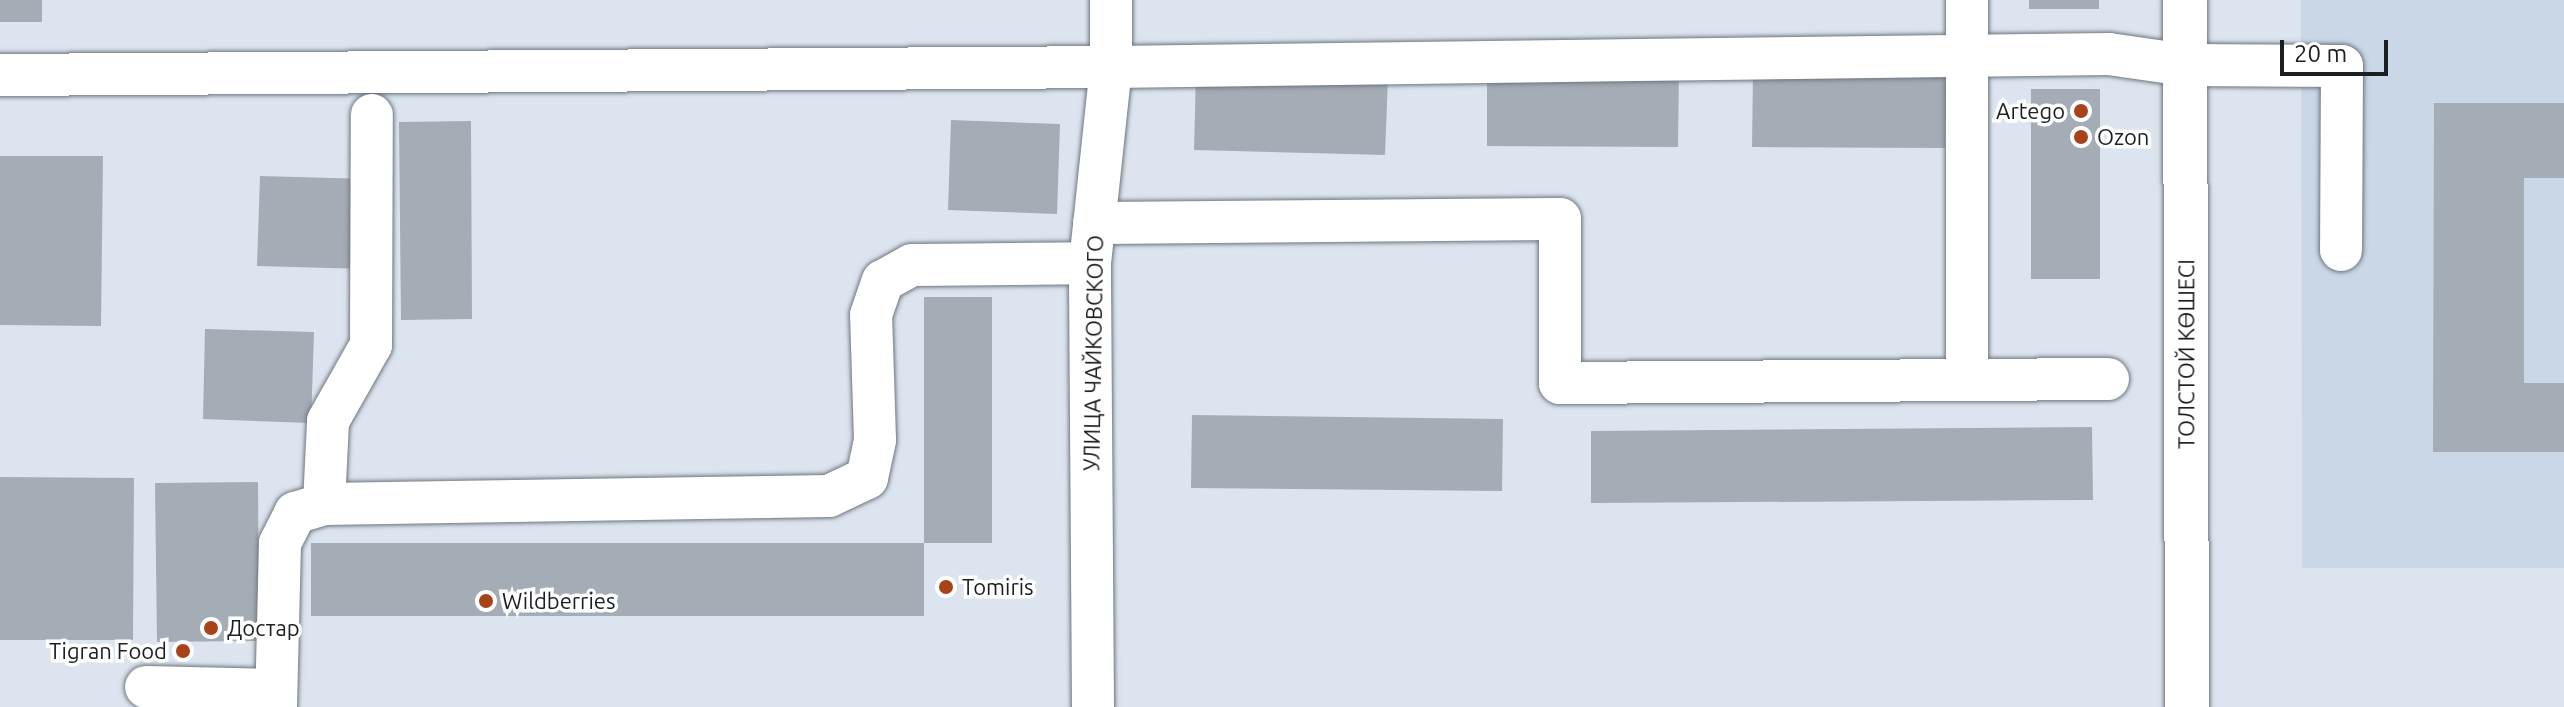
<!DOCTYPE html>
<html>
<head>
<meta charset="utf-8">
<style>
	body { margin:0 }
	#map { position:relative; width:2564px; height:707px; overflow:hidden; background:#dce5ef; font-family:Ubuntu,sans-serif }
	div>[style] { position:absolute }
	.built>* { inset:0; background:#c9d7e6 }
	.building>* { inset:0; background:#a4acb5 }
	.roads { filter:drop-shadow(0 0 2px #6e767e) drop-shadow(0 0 2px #6e767e) }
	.minor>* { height:42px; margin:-21px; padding:0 21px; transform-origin:21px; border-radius:21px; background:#fff }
	.major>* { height:44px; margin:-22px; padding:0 22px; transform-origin:22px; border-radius:22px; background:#fff }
	.dots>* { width:22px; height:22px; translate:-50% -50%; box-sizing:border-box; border:4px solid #fff; border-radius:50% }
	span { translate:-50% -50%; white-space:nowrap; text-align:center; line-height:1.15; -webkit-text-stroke:7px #fff; paint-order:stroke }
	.poi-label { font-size:22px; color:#1c1f22 }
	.right { translate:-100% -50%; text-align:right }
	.left { translate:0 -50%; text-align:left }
	.street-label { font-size:22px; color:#1c1f22 }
	.scale { position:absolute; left:2280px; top:40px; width:108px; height:36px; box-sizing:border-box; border:4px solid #1c1f22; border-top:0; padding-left:10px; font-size:24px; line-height:28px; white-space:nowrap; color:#1c1f22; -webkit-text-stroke:6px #fff; paint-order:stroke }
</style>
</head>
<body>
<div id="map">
	<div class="built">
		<div style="clip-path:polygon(2301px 0,2564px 0,2564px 568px,2302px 568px)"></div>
	</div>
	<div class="building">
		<div style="clip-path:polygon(0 0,42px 0,42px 22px,0 22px)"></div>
		<div style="clip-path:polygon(2029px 0,2099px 0,2099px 9px,2029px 9px)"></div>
		<div style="clip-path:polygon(1487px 67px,1679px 68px,1678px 147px,1487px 146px)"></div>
		<div style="clip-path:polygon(1196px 72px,1388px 77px,1385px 155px,1194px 150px)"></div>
		<div style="clip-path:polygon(1753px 72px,1946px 73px,1945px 148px,1752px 147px)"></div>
		<div style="clip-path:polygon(2031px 89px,2100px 89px,2100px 279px,2031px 279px)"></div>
		<div style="clip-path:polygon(2434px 103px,2564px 103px,2564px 178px,2524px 178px,2524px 383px,2564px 383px,2564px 452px,2433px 452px)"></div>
		<div style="clip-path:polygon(951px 120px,1060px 124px,1057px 214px,948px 210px)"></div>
		<div style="clip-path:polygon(471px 121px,472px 319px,401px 320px,399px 122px)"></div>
		<div style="clip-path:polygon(0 156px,103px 156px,101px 326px,0 325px)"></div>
		<div style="clip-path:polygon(260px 176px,369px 179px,366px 269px,257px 266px)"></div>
		<div style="clip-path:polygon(924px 297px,992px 297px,992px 543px,924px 543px)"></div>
		<div style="clip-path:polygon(205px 329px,314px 332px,311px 423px,203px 419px)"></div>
		<div style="clip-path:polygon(1192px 415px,1503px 419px,1502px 491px,1191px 488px)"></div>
		<div style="clip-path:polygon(2092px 427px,2093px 500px,1591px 503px,1591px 431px)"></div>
		<div style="clip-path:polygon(0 477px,134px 478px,133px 640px,0 640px)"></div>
		<div style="clip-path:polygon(258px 482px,259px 641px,157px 642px,155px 483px)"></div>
		<div style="clip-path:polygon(311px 543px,924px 543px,924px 616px,311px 616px)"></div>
	</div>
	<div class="roads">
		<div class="minor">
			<div style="left:1967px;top:0;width:380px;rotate:90deg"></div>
			<div style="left:0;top:75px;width:1111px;rotate:-0.41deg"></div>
			<div style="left:1111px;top:67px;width:998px;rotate:-0.75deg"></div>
			<div style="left:2109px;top:54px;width:77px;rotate:8.2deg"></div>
			<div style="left:2185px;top:65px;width:157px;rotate:0.4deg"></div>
			<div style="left:2342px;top:66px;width:184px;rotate:90.3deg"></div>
			<div style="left:1094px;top:223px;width:466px;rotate:-0.5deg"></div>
			<div style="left:1560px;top:219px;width:164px;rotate:90deg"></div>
			<div style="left:1560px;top:383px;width:548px;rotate:-0.42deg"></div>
			<div style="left:324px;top:504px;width:83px;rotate:-87.2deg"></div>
			<div style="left:328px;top:421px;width:87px;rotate:-60.5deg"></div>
			<div style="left:371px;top:345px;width:230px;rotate:-89.8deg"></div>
			<div style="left:146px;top:687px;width:130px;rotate:1.3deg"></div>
			<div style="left:276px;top:707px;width:164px;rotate:-88.6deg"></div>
			<div style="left:280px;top:543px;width:34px;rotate:-63deg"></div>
			<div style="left:295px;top:513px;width:30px;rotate:-17deg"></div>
			<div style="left:324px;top:504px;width:505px;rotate:-0.91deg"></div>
			<div style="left:829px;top:496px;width:42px;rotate:-25.3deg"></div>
			<div style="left:867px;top:478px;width:39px;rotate:-78deg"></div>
			<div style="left:875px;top:440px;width:125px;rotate:-91.8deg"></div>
			<div style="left:871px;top:315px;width:36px;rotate:-71deg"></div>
			<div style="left:883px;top:281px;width:33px;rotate:-29deg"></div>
			<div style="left:912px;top:265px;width:178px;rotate:-0.6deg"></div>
			<div style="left:1093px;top:707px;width:444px;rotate:-90.4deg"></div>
			<div style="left:1090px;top:263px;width:197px;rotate:-83.9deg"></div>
			<div style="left:1111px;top:67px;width:67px;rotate:-90deg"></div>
		</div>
		<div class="major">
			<div style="left:2185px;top:0;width:707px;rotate:89.84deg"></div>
		</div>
	</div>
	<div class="dots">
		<div style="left:2081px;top:111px;background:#a84218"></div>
		<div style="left:2081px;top:137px;background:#a84218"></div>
		<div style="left:946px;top:587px;background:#a84218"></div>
		<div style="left:486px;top:601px;background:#a84218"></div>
		<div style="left:211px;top:628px;background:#a84218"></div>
		<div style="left:183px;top:651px;background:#a84218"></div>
	</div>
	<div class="poi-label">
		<span class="right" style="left:2065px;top:111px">Artego</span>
		<span class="left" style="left:2097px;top:137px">Ozon</span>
		<span class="left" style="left:962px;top:587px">Tomiris</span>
		<span class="left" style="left:502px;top:601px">Wildberries</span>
		<span class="left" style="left:227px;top:628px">Достар</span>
		<span class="right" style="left:167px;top:651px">Tigran Food</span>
	</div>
	<div class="street-label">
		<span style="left:1093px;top:353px;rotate:-89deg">УЛИЦА ЧАЙКОВСКОГО</span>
		<span style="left:2186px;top:354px;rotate:-90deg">ТОЛСТОЙ КӨШЕСІ</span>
	</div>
	<div class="scale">20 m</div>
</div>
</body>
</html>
